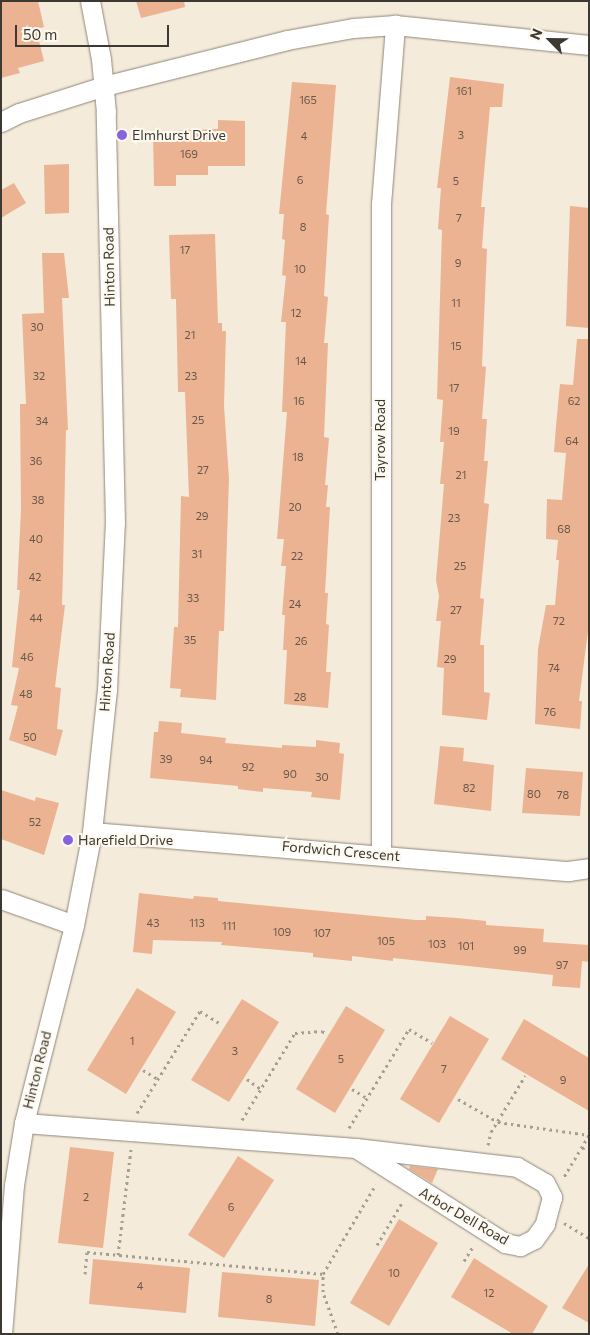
<!DOCTYPE html>
<html>
<head>
<meta charset="utf-8">
<style>
	body { margin:0 }
	#map { position:relative; width:590px; height:1335px; overflow:hidden; background:#f4ebdb; font-family:Commissioner,sans-serif }
	div>[style] { position:absolute }
	.building>* { inset:0; background:#ebb392 }
	.path>* { height:3px; margin-top:-1.5px; transform-origin:0; background:repeating-linear-gradient(90deg,#a59e92 0 2.5px,transparent 0 6.5px) }
	.roads { filter:drop-shadow(0 0 1px #8f8678) drop-shadow(0 0 1px #8f8678) }
	.street>* { height:19px; margin:-9.5px; padding:0 9.5px; transform-origin:9.5px; border-radius:9.5px; background:#fff }
	.dots>* { width:14px; height:14px; translate:-50% -50%; box-sizing:border-box; border:2px solid #fef9ef; border-radius:50% }
	span { translate:-50% -50%; white-space:nowrap; text-align:center; line-height:1.15; -webkit-text-stroke:4px #fef9ef; paint-order:stroke }
	.number-label { font-size:11px; color:#68574a }
	.number-label span { -webkit-text-stroke-width:0 }
	.poi-label { font-size:14px; color:#3c3832 }
	.left { translate:0 -50%; text-align:left }
	.street-label { font-size:14px; color:#3c3832 }
	.frame { position:absolute; inset:0; border:2px solid #3c3832; pointer-events:none }
	.north { position:absolute; left:525px; top:15px; width:50px; height:50px; -webkit-text-stroke:4px #fef9ef; paint-order:stroke; rotate:293deg; font-size:14px; font-weight:700; line-height:20px; text-align:center; color:#3c3832 }
	.north::after { content:''; display:block; margin:auto; width:18px; height:22px; background:#3c3832; clip-path:polygon(50% 0,100% 100%,50% 72%,0 100%) }
	.scale { position:absolute; left:15px; top:25px; width:154px; height:22px; box-sizing:border-box; border:2px solid #3c3832; border-top:0; padding-left:6px; font-size:15px; line-height:18px; white-space:nowrap; color:#3c3832; -webkit-text-stroke:4px #fef9ef; paint-order:stroke }
</style>
</head>
<body>
<div id="map">
	<div class="building">
		<div style="clip-path:polygon(1px 1px,38px 1px,44px 27px,36px 29px,44px 61px,18px 68px,20px 73px,1px 78px)"></div>
		<div style="clip-path:polygon(136px 1px,184px 1px,185px 7px,141px 18px)"></div>
		<div style="clip-path:polygon(450px 77px,504px 84px,502px 107px,490px 107px,481px 207px,485px 207px,482px 248px,487px 249px,482px 366px,486px 367px,482px 419px,487px 419px,484px 461px,488px 461px,484px 503px,489px 504px,480px 598px,484px 599px,480px 645px,484px 645px,484px 692px,490px 693px,487px 720px,442px 715px,444px 668px,437px 667px,441px 621px,436px 621px,439px 596px,436px 580px,444px 484px,440px 484px,444px 442px,440px 442px,443px 400px,437px 399px,442px 230px,438px 229px,441px 188px,437px 188px)"></div>
		<div style="clip-path:polygon(292px 82px,336px 85px,326px 214px,329px 215px,324px 296px,328px 297px,324px 343px,328px 343px,324px 437px,329px 438px,325px 485px,328px 485px,326px 507px,330px 507px,325px 593px,328px 593px,326px 624px,329px 625px,326px 672px,331px 672px,328px 708px,284px 704px,287px 650px,283px 650px,285px 615px,282px 615px,286px 566px,281px 566px,284px 539px,277px 539px,287px 412px,282px 412px,286px 322px,281px 322px,286px 276px,282px 275px,285px 240px,282px 239px,284px 214px,279px 214px)"></div>
		<div style="clip-path:polygon(218px 120px,245px 121px,245px 166px,208px 166px,208px 175px,176px 175px,176px 186px,154px 186px,153px 132px,218px 129px)"></div>
		<div style="clip-path:polygon(69px 164px,69px 213px,45px 214px,44px 165px)"></div>
		<div style="clip-path:polygon(14px 183px,26px 203px,1px 218px,1px 190px)"></div>
		<div style="clip-path:polygon(570px 206px,589px 208px,589px 328px,566px 326px)"></div>
		<div style="clip-path:polygon(215px 234px,218px 323px,222px 323px,222px 331px,226px 331px,224px 406px,229px 479px,224px 631px,219px 631px,216px 700px,180px 697px,181px 689px,170px 688px,174px 627px,178px 627px,181px 496px,189px 497px,185px 392px,178px 392px,176px 299px,171px 299px,169px 235px)"></div>
		<div style="clip-path:polygon(42px 253px,64px 253px,69px 298px,62px 298px,68px 430px,66px 430px,63px 572px,62px 605px,65px 605px,55px 687px,61px 688px,57px 729px,63px 730px,56px 756px,9px 740px,18px 706px,11px 705px,19px 668px,12px 667px,20px 590px,17px 590px,21px 510px,20px 404px,26px 404px,22px 314px,44px 313px)"></div>
		<div style="clip-path:polygon(577px 339px,589px 339px,589px 623px,579px 701px,582px 701px,580px 729px,535px 724px,538px 649px,546px 605px,555px 605px,559px 560px,556px 560px,558px 540px,546px 539px,547px 499px,562px 500px,566px 453px,554px 452px,556px 426px,560px 384px,573px 385px)"></div>
		<div style="clip-path:polygon(159px 721px,182px 723px,181px 733px,226px 738px,225px 743px,282px 748px,282px 745px,316px 747px,316px 740px,340px 743px,339px 753px,344px 754px,340px 800px,311px 797px,312px 792px,263px 788px,263px 792px,238px 789px,238px 786px,150px 778px,154px 732px,158px 732px)"></div>
		<div style="clip-path:polygon(440px 746px,464px 748px,463px 761px,494px 765px,491px 811px,434px 804px)"></div>
		<div style="clip-path:polygon(526px 768px,583px 772px,580px 816px,522px 813px)"></div>
		<div style="clip-path:polygon(1px 790px,35px 801px,36px 797px,59px 803px,44px 855px,1px 839px)"></div>
		<div style="clip-path:polygon(139px 893px,193px 899px,194px 896px,218px 898px,218px 901px,249px 904px,416px 920px,426px 920px,426px 916px,457px 918px,486px 921px,486px 925px,544px 929px,543px 942px,589px 945px,589px 962px,582px 961px,580px 988px,552px 986px,553px 975px,393px 958px,393px 961px,352px 956px,352px 961px,313px 957px,313px 953px,221px 945px,222px 942px,153px 940px,152px 954px,133px 952px)"></div>
		<div style="clip-path:polygon(137px 988px,176px 1012px,126px 1094px,87px 1070px)"></div>
		<div style="clip-path:polygon(242px 999px,279px 1022px,229px 1102px,191px 1080px)"></div>
		<div style="clip-path:polygon(346px 1006px,385px 1030px,335px 1113px,296px 1089px)"></div>
		<div style="clip-path:polygon(450px 1016px,489px 1039px,439px 1123px,400px 1099px)"></div>
		<div style="clip-path:polygon(524px 1019px,589px 1058px,589px 1111px,501px 1059px)"></div>
		<div style="clip-path:polygon(70px 1147px,114px 1152px,103px 1248px,58px 1243px)"></div>
		<div style="clip-path:polygon(238px 1156px,274px 1180px,224px 1258px,188px 1235px)"></div>
		<div style="clip-path:polygon(410px 1166px,438px 1169px,432px 1183px,409px 1169px)"></div>
		<div style="clip-path:polygon(399px 1219px,438px 1243px,389px 1326px,350px 1303px)"></div>
		<div style="clip-path:polygon(474px 1258px,548px 1306px,532px 1334px,513px 1334px,451px 1297px)"></div>
		<div style="clip-path:polygon(93px 1259px,190px 1268px,186px 1313px,89px 1304px)"></div>
		<div style="clip-path:polygon(589px 1264px,589px 1323px,562px 1308px)"></div>
		<div style="clip-path:polygon(222px 1272px,319px 1280px,315px 1326px,218px 1317px)"></div>
	</div>
	<div class="path">
		<div style="left:143px;top:1070px;width:17px;rotate:31deg"></div>
		<div style="left:247px;top:1079px;width:17px;rotate:36deg"></div>
		<div style="left:352px;top:1089px;width:17px;rotate:31deg"></div>
		<div style="left:458px;top:1099px;width:46px;rotate:29.9deg"></div>
		<div style="left:498px;top:1122px;width:92px;rotate:8.1deg"></div>
		<div style="left:589px;top:1135px;width:49px;rotate:120.8deg"></div>
		<div style="left:137px;top:1113px;width:120px;rotate:-58.3deg"></div>
		<div style="left:200px;top:1011px;width:25px;rotate:32deg"></div>
		<div style="left:242px;top:1120px;width:102px;rotate:-58.7deg"></div>
		<div style="left:295px;top:1033px;width:27px;rotate:-4deg"></div>
		<div style="left:322px;top:1031px;width:6px;rotate:31deg"></div>
		<div style="left:349px;top:1128px;width:116px;rotate:-58.8deg"></div>
		<div style="left:409px;top:1029px;width:27px;rotate:31deg"></div>
		<div style="left:488px;top:1145px;width:13px;rotate:-77deg"></div>
		<div style="left:491px;top:1132px;width:66px;rotate:-58.7deg"></div>
		<div style="left:582px;top:1148px;width:7px;rotate:-8deg"></div>
		<div style="left:564px;top:1223px;width:29px;rotate:31deg"></div>
		<div style="left:377px;top:1245px;width:51px;rotate:-59.4deg"></div>
		<div style="left:118px;top:1255px;width:107px;rotate:-83deg"></div>
		<div style="left:464px;top:1261px;width:19px;rotate:-58deg"></div>
		<div style="left:85px;top:1274px;width:22px;rotate:-85deg"></div>
		<div style="left:87px;top:1252px;width:237px;rotate:5.3deg"></div>
		<div style="left:338px;top:1334px;width:45px;rotate:-109.7deg"></div>
		<div style="left:323px;top:1292px;width:18px;rotate:-90deg"></div>
		<div style="left:323px;top:1274px;width:104px;rotate:-59.5deg"></div>
	</div>
	<div class="roads">
		<div class="street">
			<div style="left:1px;top:122px;width:20px;rotate:-27deg"></div>
			<div style="left:19px;top:113px;width:89px;rotate:-17.6deg"></div>
			<div style="left:104px;top:86px;width:189px;rotate:-14.1deg"></div>
			<div style="left:287px;top:40px;width:67px;rotate:-10.3deg"></div>
			<div style="left:353px;top:28px;width:42px;rotate:-4.1deg"></div>
			<div style="left:395px;top:25px;width:195px;rotate:5.9deg"></div>
			<div style="left:92px;top:832px;width:478px;rotate:4.7deg"></div>
			<div style="left:568px;top:871px;width:21px;rotate:-8deg"></div>
			<div style="left:381px;top:854px;width:650px;rotate:-90deg"></div>
			<div style="left:381px;top:204px;width:180px;rotate:-85.5deg"></div>
			<div style="left:1px;top:899px;width:77px;rotate:19.6deg"></div>
			<div style="left:24px;top:1123px;width:333px;rotate:4.3deg"></div>
			<div style="left:356px;top:1148px;width:162px;rotate:6.7deg"></div>
			<div style="left:517px;top:1167px;width:32px;rotate:30deg"></div>
			<div style="left:545px;top:1183px;width:16px;rotate:63deg"></div>
			<div style="left:552px;top:1197px;width:28px;rotate:105deg"></div>
			<div style="left:545px;top:1224px;width:19px;rotate:126deg"></div>
			<div style="left:534px;top:1239px;width:16px;rotate:153deg"></div>
			<div style="left:520px;top:1246px;width:15px;rotate:-169deg"></div>
			<div style="left:505px;top:1243px;width:177px;rotate:-147.5deg"></div>
			<div style="left:2px;top:1334px;width:149px;rotate:-85.4deg"></div>
			<div style="left:14px;top:1185px;width:63px;rotate:-80.8deg"></div>
			<div style="left:24px;top:1123px;width:204px;rotate:-75.8deg"></div>
			<div style="left:74px;top:925px;width:95px;rotate:-79deg"></div>
			<div style="left:92px;top:832px;width:143px;rotate:-84deg"></div>
			<div style="left:107px;top:690px;width:167px;rotate:-87.3deg"></div>
			<div style="left:115px;top:523px;width:411px;rotate:-91.3deg"></div>
			<div style="left:106px;top:112px;width:53px;rotate:-95.4deg"></div>
			<div style="left:101px;top:59px;width:59px;rotate:-100.7deg"></div>
		</div>
	</div>
	<div class="dots">
		<div style="left:122px;top:135px;background:#8762dd"></div>
		<div style="left:68px;top:840px;background:#8762dd"></div>
	</div>
	<div class="number-label">
		<span style="left:464px;top:91px">161</span>
		<span style="left:308px;top:100px">165</span>
		<span style="left:461px;top:135px">3</span>
		<span style="left:304px;top:136px">4</span>
		<span style="left:189px;top:154px">169</span>
		<span style="left:300px;top:180px">6</span>
		<span style="left:456px;top:181px">5</span>
		<span style="left:459px;top:218px">7</span>
		<span style="left:303px;top:227px">8</span>
		<span style="left:185px;top:250px">17</span>
		<span style="left:458px;top:263px">9</span>
		<span style="left:300px;top:269px">10</span>
		<span style="left:456px;top:303px">11</span>
		<span style="left:296px;top:313px">12</span>
		<span style="left:37px;top:327px">30</span>
		<span style="left:190px;top:335px">21</span>
		<span style="left:456px;top:346px">15</span>
		<span style="left:301px;top:361px">14</span>
		<span style="left:39px;top:376px">32</span>
		<span style="left:191px;top:376px">23</span>
		<span style="left:454px;top:388px">17</span>
		<span style="left:299px;top:401px">16</span>
		<span style="left:574px;top:401px">62</span>
		<span style="left:198px;top:420px">25</span>
		<span style="left:42px;top:421px">34</span>
		<span style="left:454px;top:431px">19</span>
		<span style="left:572px;top:441px">64</span>
		<span style="left:298px;top:457px">18</span>
		<span style="left:36px;top:461px">36</span>
		<span style="left:203px;top:470px">27</span>
		<span style="left:461px;top:475px">21</span>
		<span style="left:38px;top:500px">38</span>
		<span style="left:295px;top:507px">20</span>
		<span style="left:202px;top:516px">29</span>
		<span style="left:454px;top:518px">23</span>
		<span style="left:564px;top:529px">68</span>
		<span style="left:36px;top:539px">40</span>
		<span style="left:197px;top:554px">31</span>
		<span style="left:297px;top:556px">22</span>
		<span style="left:460px;top:566px">25</span>
		<span style="left:35px;top:577px">42</span>
		<span style="left:193px;top:598px">33</span>
		<span style="left:295px;top:604px">24</span>
		<span style="left:456px;top:610px">27</span>
		<span style="left:36px;top:618px">44</span>
		<span style="left:559px;top:621px">72</span>
		<span style="left:190px;top:640px">35</span>
		<span style="left:301px;top:641px">26</span>
		<span style="left:27px;top:657px">46</span>
		<span style="left:450px;top:659px">29</span>
		<span style="left:554px;top:668px">74</span>
		<span style="left:26px;top:694px">48</span>
		<span style="left:300px;top:697px">28</span>
		<span style="left:550px;top:712px">76</span>
		<span style="left:30px;top:737px">50</span>
		<span style="left:166px;top:759px">39</span>
		<span style="left:206px;top:760px">94</span>
		<span style="left:248px;top:767px">92</span>
		<span style="left:290px;top:774px">90</span>
		<span style="left:322px;top:777px">30</span>
		<span style="left:469px;top:788px">82</span>
		<span style="left:534px;top:794px">80</span>
		<span style="left:563px;top:795px">78</span>
		<span style="left:35px;top:822px">52</span>
		<span style="left:153px;top:923px">43</span>
		<span style="left:197px;top:923px">113</span>
		<span style="left:229px;top:926px">111</span>
		<span style="left:282px;top:932px">109</span>
		<span style="left:322px;top:933px">107</span>
		<span style="left:386px;top:941px">105</span>
		<span style="left:437px;top:944px">103</span>
		<span style="left:466px;top:946px">101</span>
		<span style="left:520px;top:950px">99</span>
		<span style="left:562px;top:965px">97</span>
		<span style="left:132px;top:1041px">1</span>
		<span style="left:235px;top:1051px">3</span>
		<span style="left:341px;top:1059px">5</span>
		<span style="left:444px;top:1069px">7</span>
		<span style="left:563px;top:1080px">9</span>
		<span style="left:86px;top:1197px">2</span>
		<span style="left:231px;top:1207px">6</span>
		<span style="left:394px;top:1273px">10</span>
		<span style="left:140px;top:1286px">4</span>
		<span style="left:489px;top:1293px">12</span>
		<span style="left:269px;top:1299px">8</span>
	</div>
	<div class="poi-label">
		<span class="left" style="left:132px;top:135px">Elmhurst Drive</span>
		<span class="left" style="left:78px;top:840px">Harefield Drive</span>
	</div>
	<div class="street-label">
		<span style="left:109px;top:267px;rotate:-91deg">Hinton Road</span>
		<span style="left:380px;top:440px;rotate:-90deg">Tayrow Road</span>
		<span style="left:107px;top:672px;rotate:-86deg">Hinton Road</span>
		<span style="left:341px;top:851px;rotate:5deg">Fordwich Crescent</span>
		<span style="left:37px;top:1070px;rotate:-76deg">Hinton Road</span>
		<span style="left:464px;top:1216px;rotate:30deg">Arbor Dell Road</span>
	</div>
	<div class="frame"></div>
	<div class="north">N</div>
	<div class="scale">50 m</div>
</div>
</body>
</html>
